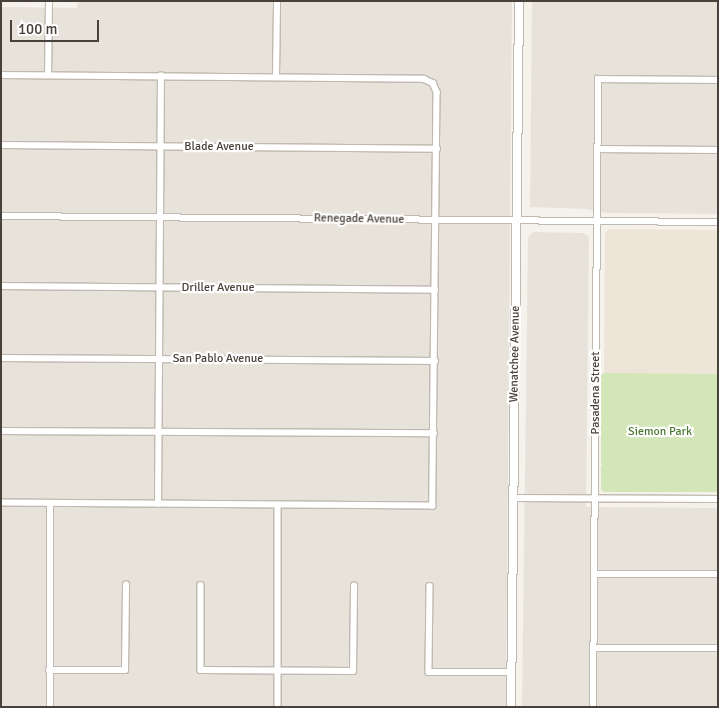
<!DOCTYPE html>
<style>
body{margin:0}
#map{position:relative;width:719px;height:708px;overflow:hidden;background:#f5f2ec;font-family:Signika,sans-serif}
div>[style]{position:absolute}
.residential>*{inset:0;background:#e8e3da}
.education>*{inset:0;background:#ede5d7}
.green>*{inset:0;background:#d3e6b8}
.roads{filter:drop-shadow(1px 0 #c0b9af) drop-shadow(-1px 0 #c0b9af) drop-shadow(0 1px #c0b9af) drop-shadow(0 -1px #c0b9af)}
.minor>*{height:5.5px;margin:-2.75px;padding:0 2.75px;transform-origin:2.75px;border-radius:2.75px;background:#fff}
.tertiary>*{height:8px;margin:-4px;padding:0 4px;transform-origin:4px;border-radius:4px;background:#fff}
span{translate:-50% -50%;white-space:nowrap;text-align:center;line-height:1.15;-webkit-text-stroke:4.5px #fff;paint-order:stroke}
.street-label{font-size:12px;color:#49423a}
.park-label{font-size:12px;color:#4f7830}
.frame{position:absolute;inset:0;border:2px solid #49423a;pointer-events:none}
.scale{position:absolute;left:10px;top:20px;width:89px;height:22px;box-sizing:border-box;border:2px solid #49423a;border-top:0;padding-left:6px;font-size:15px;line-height:18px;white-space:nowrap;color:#49423a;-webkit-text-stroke:4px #fff;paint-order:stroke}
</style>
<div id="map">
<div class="residential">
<div style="clip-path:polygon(78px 1px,512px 1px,506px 707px,1px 707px,1px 7px,77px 8px)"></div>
<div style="clip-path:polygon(532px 1px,718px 1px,718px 214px,608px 213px,585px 209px,530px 207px)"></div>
<div style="clip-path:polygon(533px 232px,584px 233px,589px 237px,586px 507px,718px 508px,718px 707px,522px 707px,528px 237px)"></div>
</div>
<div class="education">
<div style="clip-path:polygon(609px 229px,718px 230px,718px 374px,603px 486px,605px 233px)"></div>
</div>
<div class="green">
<div style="clip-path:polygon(604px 373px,718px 374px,718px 492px,605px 492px,601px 490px,601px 466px,603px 465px,601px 464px,601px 419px,603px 418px,601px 418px,601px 375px)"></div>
</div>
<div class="roads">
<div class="minor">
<div style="left:1px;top:75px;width:423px;rotate:0.5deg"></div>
<div style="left:424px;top:79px;width:10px;rotate:24deg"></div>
<div style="left:433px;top:83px;width:10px;rotate:66deg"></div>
<div style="left:437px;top:92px;width:414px;rotate:90.6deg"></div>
<div style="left:433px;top:506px;width:432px;rotate:-179.6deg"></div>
<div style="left:48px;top:75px;width:74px;rotate:-89.2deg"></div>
<div style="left:276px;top:77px;width:76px;rotate:-89.2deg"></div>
<div style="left:1px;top:145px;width:436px;rotate:0.5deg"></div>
<div style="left:598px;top:149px;width:120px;rotate:0.5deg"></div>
<div style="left:1px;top:216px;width:717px;rotate:0.48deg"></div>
<div style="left:1px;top:286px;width:434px;rotate:0.5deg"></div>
<div style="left:1px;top:358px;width:434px;rotate:0.4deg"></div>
<div style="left:1px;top:431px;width:433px;rotate:0.3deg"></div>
<div style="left:514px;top:498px;width:204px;rotate:0.3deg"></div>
<div style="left:158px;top:504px;width:428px;rotate:-89.6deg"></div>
<div style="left:278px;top:505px;width:202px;rotate:90deg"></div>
<div style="left:594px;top:574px;width:124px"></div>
<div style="left:201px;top:585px;width:85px;rotate:90deg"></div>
<div style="left:201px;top:670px;width:152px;rotate:0.4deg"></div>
<div style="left:353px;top:671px;width:85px;rotate:-89.3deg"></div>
<div style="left:430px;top:586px;width:86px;rotate:90.7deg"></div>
<div style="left:429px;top:672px;width:83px"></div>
<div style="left:593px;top:648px;width:125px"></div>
<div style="left:49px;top:670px;width:76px"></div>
<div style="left:125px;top:670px;width:85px;rotate:-89.3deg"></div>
<div style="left:50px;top:707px;width:203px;rotate:-90deg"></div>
<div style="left:593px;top:707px;width:628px;rotate:-89.54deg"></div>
<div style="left:598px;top:79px;width:120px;rotate:0.5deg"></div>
</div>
<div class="tertiary">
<div style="left:511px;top:707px;width:706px;rotate:-89.35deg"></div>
</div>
</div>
<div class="street-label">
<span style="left:219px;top:147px">Blade Avenue</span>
<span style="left:359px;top:219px;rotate:1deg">Renegade Avenue</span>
<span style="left:218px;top:288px">Driller Avenue</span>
<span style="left:515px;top:354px;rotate:-89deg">Wenatchee Avenue</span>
<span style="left:218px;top:359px">San Pablo Avenue</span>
<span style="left:596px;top:393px;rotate:-90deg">Pasadena Street</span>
</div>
<div class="park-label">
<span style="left:660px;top:432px">Siemon Park</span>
</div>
<div class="frame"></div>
<div class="scale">100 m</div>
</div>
